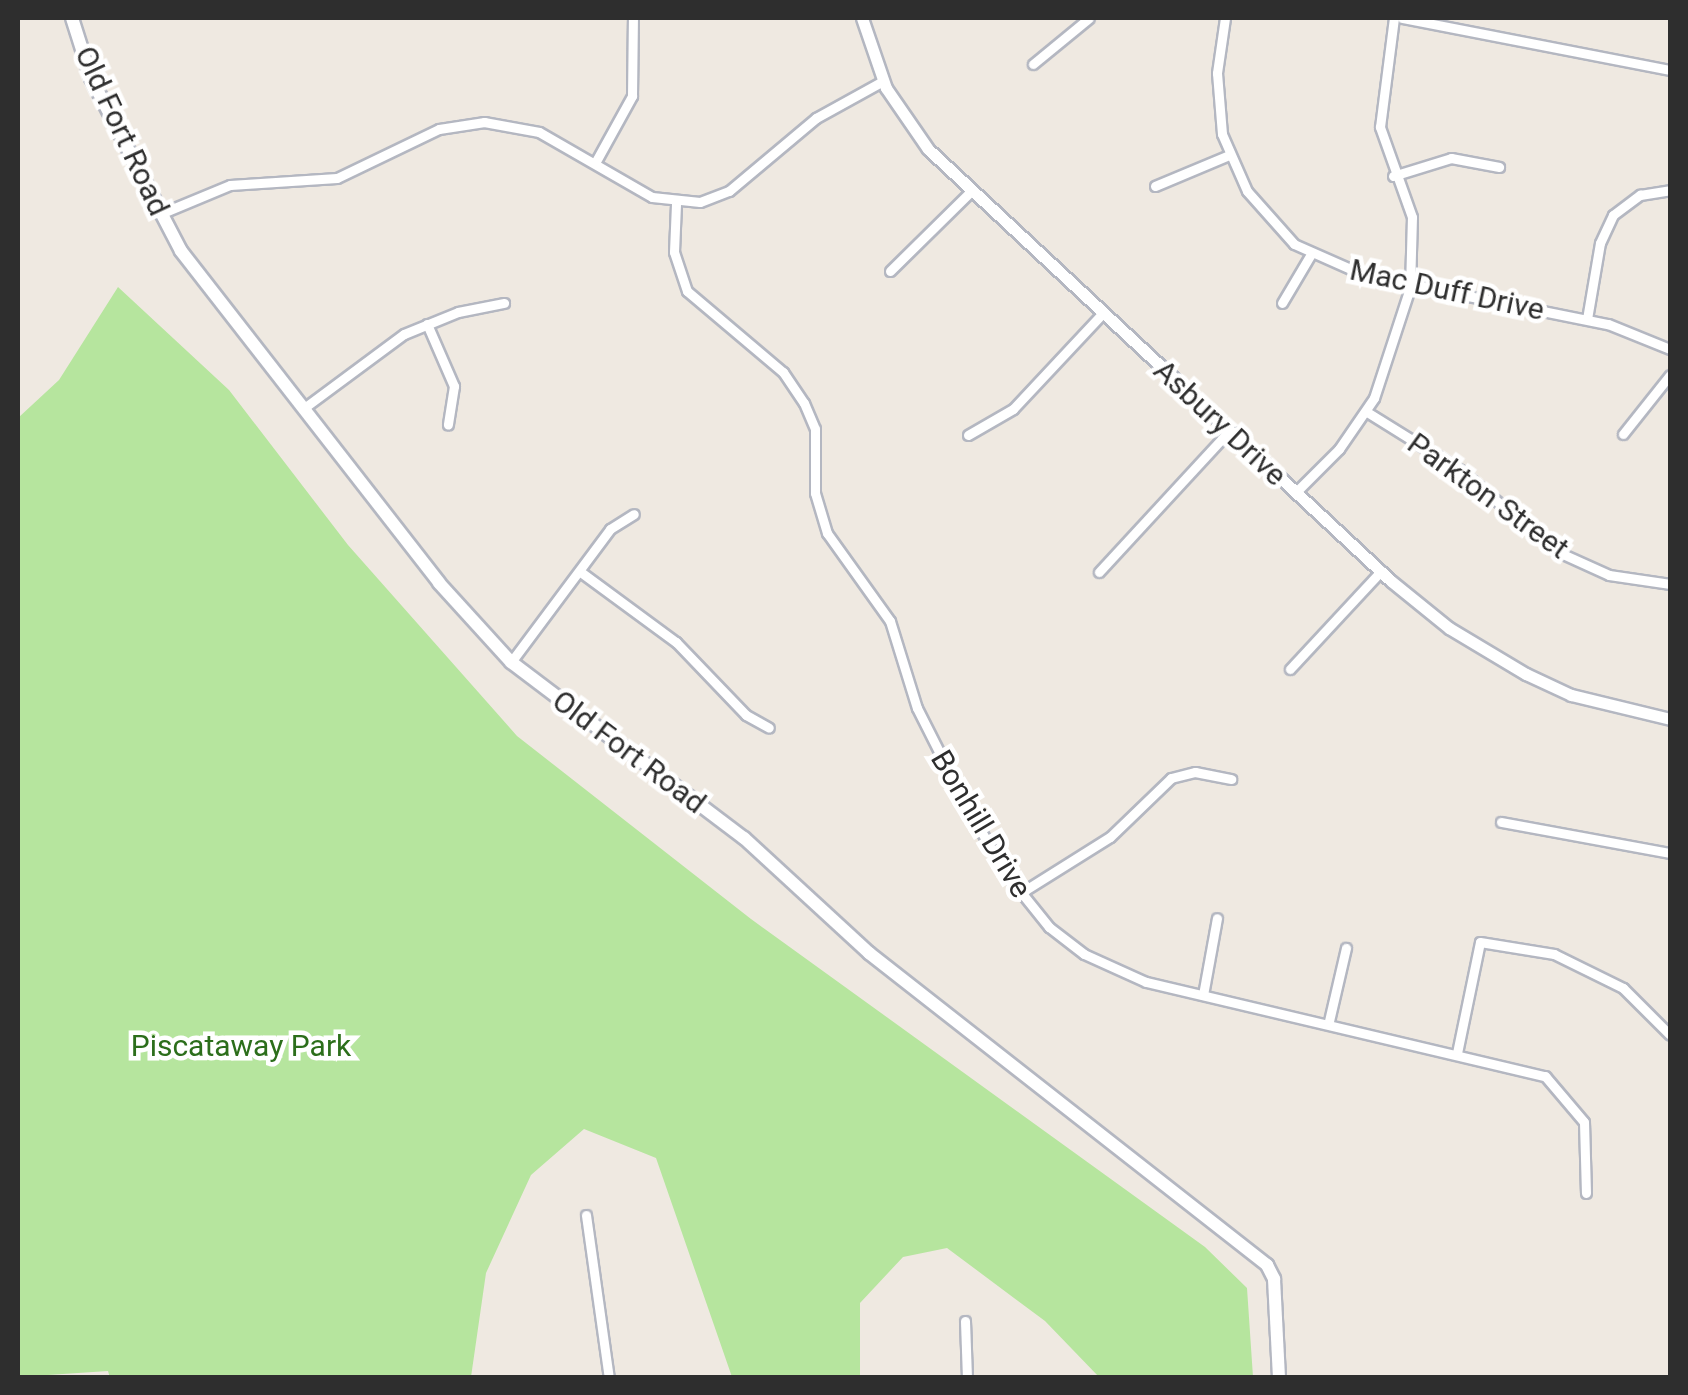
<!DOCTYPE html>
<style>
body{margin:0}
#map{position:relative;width:1688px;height:1395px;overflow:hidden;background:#efe9e1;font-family:Roboto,sans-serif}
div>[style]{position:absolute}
.green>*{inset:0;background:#b6e59e}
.roads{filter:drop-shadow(2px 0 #b4b7c1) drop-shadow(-2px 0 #b4b7c1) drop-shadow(0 2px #b4b7c1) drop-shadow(0 -2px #b4b7c1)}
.minor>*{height:9px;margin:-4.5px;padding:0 4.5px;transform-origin:4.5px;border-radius:4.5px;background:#fff}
.tertiary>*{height:11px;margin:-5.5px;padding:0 5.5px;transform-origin:5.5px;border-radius:5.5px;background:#fff}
.secondary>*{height:12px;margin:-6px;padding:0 6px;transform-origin:6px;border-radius:6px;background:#fff}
span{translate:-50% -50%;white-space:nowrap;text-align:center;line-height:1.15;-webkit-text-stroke:9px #fff;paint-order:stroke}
.street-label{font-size:30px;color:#2e2e2e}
.park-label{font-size:30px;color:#2c6e1b}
.frame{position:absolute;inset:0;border:20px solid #2e2e2e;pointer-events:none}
</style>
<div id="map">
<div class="green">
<div style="clip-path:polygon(118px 287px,229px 390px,348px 545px,517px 736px,751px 919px,1205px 1247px,1247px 1288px,1253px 1377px,1099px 1377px,1045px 1321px,947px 1248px,903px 1257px,860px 1303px,860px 1377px,732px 1377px,656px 1158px,584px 1129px,531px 1175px,486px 1273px,471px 1377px,110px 1378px,108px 1371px,18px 1377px,18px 418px,59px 380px)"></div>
</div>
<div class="roads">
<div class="minor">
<div style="left:1225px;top:18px;width:56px;rotate:98.3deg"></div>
<div style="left:1217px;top:73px;width:61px;rotate:85.3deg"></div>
<div style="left:1222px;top:134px;width:62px;rotate:66.3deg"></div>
<div style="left:1247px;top:191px;width:71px;rotate:48.4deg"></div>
<div style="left:1294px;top:244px;width:77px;rotate:23.9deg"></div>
<div style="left:1364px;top:275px;width:249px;rotate:11.4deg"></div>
<div style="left:1608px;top:324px;width:67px;rotate:22deg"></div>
<div style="left:1402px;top:18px;width:273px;rotate:11deg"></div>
<div style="left:1033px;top:64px;width:72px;rotate:-39.4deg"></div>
<div style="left:595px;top:163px;width:77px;rotate:-61.1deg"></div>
<div style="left:632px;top:96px;width:78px;rotate:-89.3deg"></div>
<div style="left:1393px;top:176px;width:61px;rotate:-17.2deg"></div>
<div style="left:1451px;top:158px;width:49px;rotate:10.6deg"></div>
<div style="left:1155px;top:186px;width:80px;rotate:-22.7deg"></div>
<div style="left:676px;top:204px;width:48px;rotate:92.4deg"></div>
<div style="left:674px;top:252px;width:41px;rotate:71.6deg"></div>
<div style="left:687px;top:291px;width:126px;rotate:40.2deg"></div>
<div style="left:783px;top:372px;width:37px;rotate:56deg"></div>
<div style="left:804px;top:403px;width:28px;rotate:67deg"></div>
<div style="left:815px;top:429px;width:64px;rotate:90deg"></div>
<div style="left:815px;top:493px;width:42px;rotate:73.3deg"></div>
<div style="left:827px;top:533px;width:108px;rotate:54.4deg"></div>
<div style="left:890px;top:621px;width:91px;rotate:72.8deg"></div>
<div style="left:917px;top:708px;width:106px;rotate:63.2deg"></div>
<div style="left:965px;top:803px;width:78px;rotate:60.2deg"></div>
<div style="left:1004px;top:871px;width:72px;rotate:51.2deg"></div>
<div style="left:1049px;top:927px;width:44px;rotate:37.6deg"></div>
<div style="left:1084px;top:954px;width:68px;rotate:24.3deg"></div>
<div style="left:1146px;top:982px;width:410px;rotate:13.3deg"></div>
<div style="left:1545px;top:1076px;width:60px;rotate:49.7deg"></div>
<div style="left:1584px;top:1122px;width:71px;rotate:88.4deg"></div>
<div style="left:160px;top:214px;width:76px;rotate:-22.5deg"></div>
<div style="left:230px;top:185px;width:107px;rotate:-3.7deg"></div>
<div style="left:337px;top:178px;width:113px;rotate:-25.7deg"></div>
<div style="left:439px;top:129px;width:46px;rotate:-8.8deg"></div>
<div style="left:484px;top:122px;width:56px;rotate:10.3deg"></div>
<div style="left:539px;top:132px;width:130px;rotate:29.9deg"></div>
<div style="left:652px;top:197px;width:48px;rotate:5.9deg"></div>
<div style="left:700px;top:202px;width:31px;rotate:-21deg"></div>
<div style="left:729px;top:191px;width:114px;rotate:-40deg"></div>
<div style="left:816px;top:118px;width:77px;rotate:-28.9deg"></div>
<div style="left:890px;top:271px;width:114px;rotate:-44.6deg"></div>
<div style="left:1282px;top:303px;width:57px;rotate:-59.4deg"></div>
<div style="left:1587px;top:319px;width:77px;rotate:-80.3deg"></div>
<div style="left:1600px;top:243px;width:31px;rotate:-65deg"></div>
<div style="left:1613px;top:215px;width:34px;rotate:-37deg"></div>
<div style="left:1640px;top:195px;width:30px;rotate:-9deg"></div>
<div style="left:427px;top:324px;width:68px;rotate:66.5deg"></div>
<div style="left:454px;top:386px;width:39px;rotate:99deg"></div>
<div style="left:304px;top:408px;width:124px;rotate:-36.5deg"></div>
<div style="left:404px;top:334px;width:58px;rotate:-22.2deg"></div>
<div style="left:458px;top:312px;width:47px;rotate:-11.1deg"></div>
<div style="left:1367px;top:412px;width:110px;rotate:31.9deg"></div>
<div style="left:1460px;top:470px;width:126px;rotate:40.2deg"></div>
<div style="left:1556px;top:551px;width:58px;rotate:24.4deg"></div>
<div style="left:1609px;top:575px;width:62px;rotate:8.4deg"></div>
<div style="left:1623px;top:434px;width:75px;rotate:-51.5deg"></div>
<div style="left:968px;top:435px;width:52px;rotate:-30deg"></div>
<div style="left:1013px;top:409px;width:130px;rotate:-46.9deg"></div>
<div style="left:1296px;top:492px;width:61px;rotate:-45deg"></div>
<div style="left:1339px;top:449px;width:62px;rotate:-55.5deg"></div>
<div style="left:1374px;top:398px;width:116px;rotate:-71.9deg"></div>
<div style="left:1410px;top:288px;width:71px;rotate:-88.4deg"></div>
<div style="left:1412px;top:217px;width:96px;rotate:-109.6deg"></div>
<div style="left:1380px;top:127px;width:110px;rotate:-82.7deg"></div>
<div style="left:1099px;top:572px;width:190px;rotate:-47.3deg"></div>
<div style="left:582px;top:573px;width:117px;rotate:36.3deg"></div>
<div style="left:676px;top:642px;width:101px;rotate:46.2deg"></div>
<div style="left:746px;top:715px;width:26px;rotate:29deg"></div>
<div style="left:511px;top:662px;width:166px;rotate:-53.3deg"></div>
<div style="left:610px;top:529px;width:28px;rotate:-32deg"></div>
<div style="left:1290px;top:669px;width:134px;rotate:-47.1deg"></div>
<div style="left:1501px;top:822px;width:172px;rotate:10.4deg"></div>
<div style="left:1019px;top:894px;width:107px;rotate:-32.1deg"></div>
<div style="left:1110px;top:837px;width:85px;rotate:-44deg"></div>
<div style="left:1171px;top:778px;width:25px;rotate:-14deg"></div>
<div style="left:1195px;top:772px;width:37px;rotate:11deg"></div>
<div style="left:1203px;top:995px;width:78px;rotate:-79.7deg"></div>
<div style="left:1329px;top:1021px;width:75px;rotate:-76.9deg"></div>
<div style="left:1457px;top:1053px;width:113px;rotate:-78.3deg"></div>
<div style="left:1480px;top:942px;width:75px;rotate:9.2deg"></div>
<div style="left:1554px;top:954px;width:77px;rotate:26.2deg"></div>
<div style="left:1623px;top:988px;width:66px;rotate:45deg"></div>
<div style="left:586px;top:1215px;width:165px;rotate:82deg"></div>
<div style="left:965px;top:1321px;width:57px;rotate:88deg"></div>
</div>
<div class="tertiary">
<div style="left:862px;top:18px;width:74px;rotate:71.1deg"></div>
<div style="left:886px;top:88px;width:74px;rotate:55.5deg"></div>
<div style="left:928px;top:149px;width:633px;rotate:43.02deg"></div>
<div style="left:1391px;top:581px;width:75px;rotate:39deg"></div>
<div style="left:1449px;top:628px;width:90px;rotate:30.9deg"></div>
<div style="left:1526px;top:674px;width:50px;rotate:25deg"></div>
<div style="left:1571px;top:695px;width:102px;rotate:13.6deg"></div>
</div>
<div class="secondary">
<div style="left:72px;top:18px;width:63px;rotate:72.4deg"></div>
<div style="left:91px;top:78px;width:195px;rotate:62.5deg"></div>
<div style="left:181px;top:251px;width:420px;rotate:52.1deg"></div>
<div style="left:439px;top:583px;width:107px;rotate:47.7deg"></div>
<div style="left:511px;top:662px;width:292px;rotate:37.1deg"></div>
<div style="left:744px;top:838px;width:170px;rotate:42.6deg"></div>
<div style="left:869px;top:953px;width:506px;rotate:38.09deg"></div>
<div style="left:1267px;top:1265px;width:16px;rotate:63deg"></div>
<div style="left:1274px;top:1279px;width:99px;rotate:87.1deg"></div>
</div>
</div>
<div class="street-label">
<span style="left:122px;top:131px;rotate:65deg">Old Fort Road</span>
<span style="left:1447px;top:290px;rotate:12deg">Mac Duff Drive</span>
<span style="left:1220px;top:423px;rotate:43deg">Asbury Drive</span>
<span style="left:1488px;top:496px;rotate:36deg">Parkton Street</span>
<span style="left:629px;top:752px;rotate:37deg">Old Fort Road</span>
<span style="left:981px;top:824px;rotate:59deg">Bonhill Drive</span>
</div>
<div class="park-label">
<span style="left:241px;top:1046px">Piscataway Park</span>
</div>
<div class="frame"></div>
</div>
